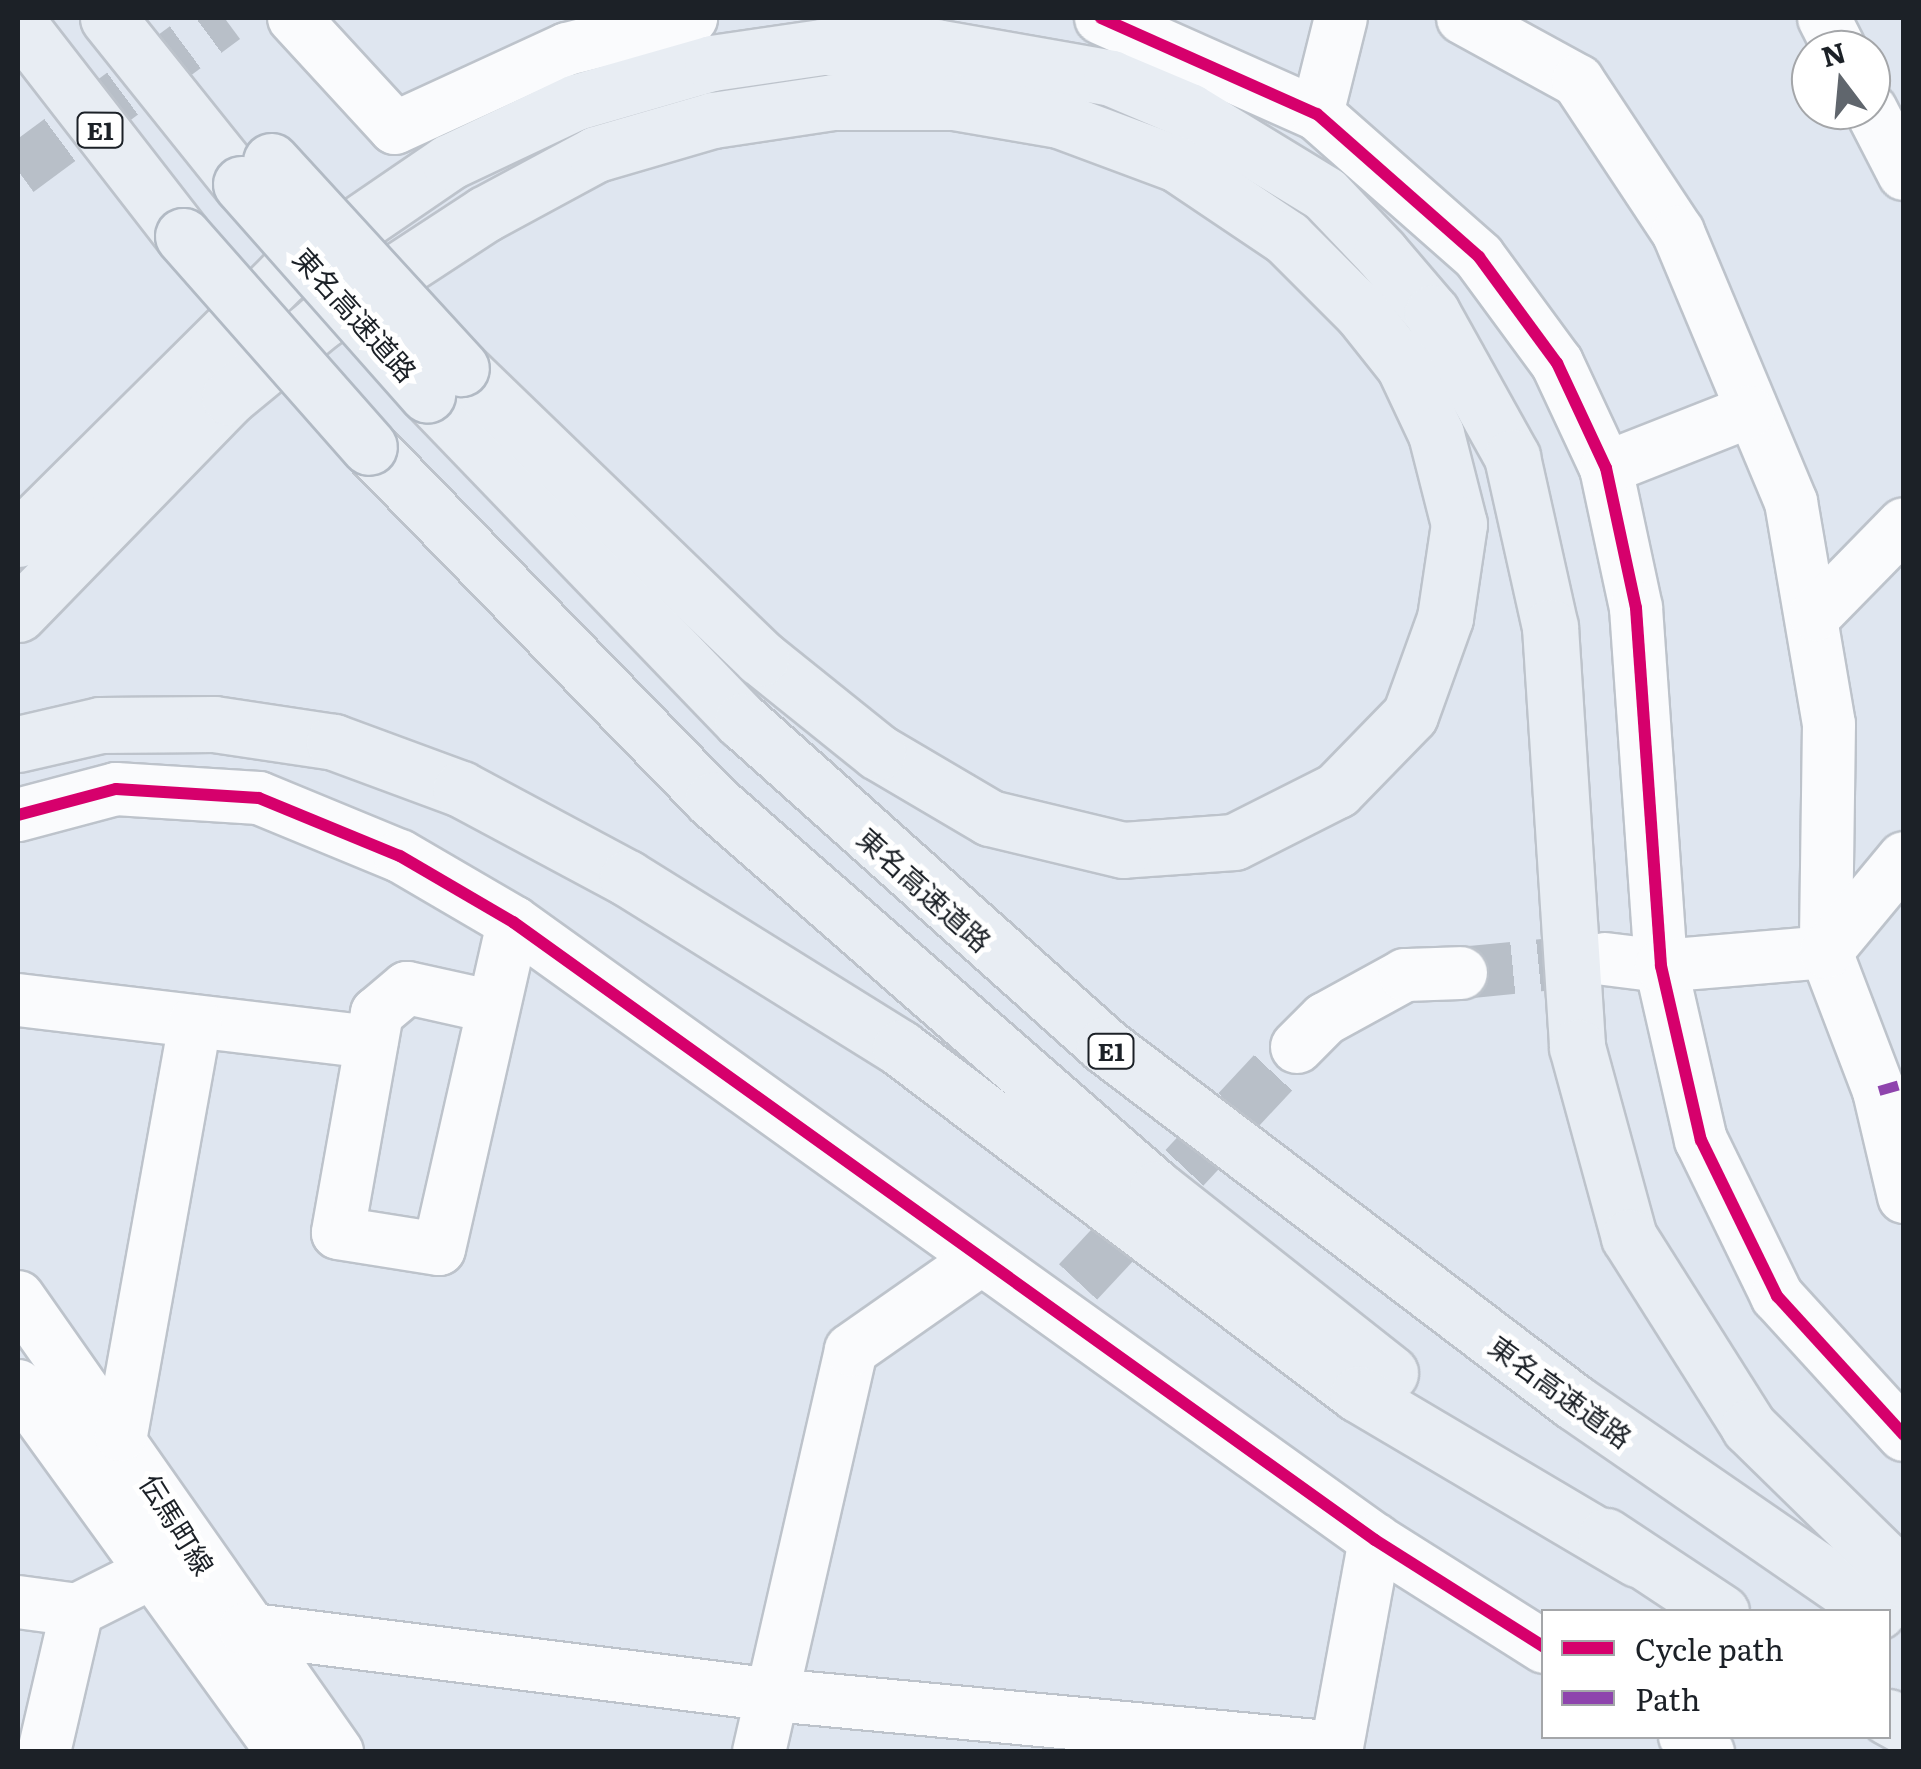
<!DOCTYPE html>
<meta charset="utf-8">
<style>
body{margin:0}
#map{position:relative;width:1921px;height:1769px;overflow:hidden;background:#dfe6f0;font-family:Literata,"Noto Sans JP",serif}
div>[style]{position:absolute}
.minor-tunnel>*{height:52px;margin-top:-26px;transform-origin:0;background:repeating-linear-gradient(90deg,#b8bfc8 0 52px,transparent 0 78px)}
.roads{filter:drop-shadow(2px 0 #bdc3cb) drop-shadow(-2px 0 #bdc3cb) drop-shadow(0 2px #bdc3cb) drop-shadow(0 -2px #bdc3cb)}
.minor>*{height:52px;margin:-26px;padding:0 26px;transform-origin:26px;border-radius:26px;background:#fafbfd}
.highway>*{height:55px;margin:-27.5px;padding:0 27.5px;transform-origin:27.5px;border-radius:27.5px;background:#e8edf3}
.bridges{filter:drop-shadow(2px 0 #b2bac4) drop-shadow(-2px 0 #b2bac4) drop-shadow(0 2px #b2bac4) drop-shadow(0 -2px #b2bac4)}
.highway-bridge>*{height:55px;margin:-27.5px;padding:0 27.5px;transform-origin:27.5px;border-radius:27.5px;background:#e8edf3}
.quiet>*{height:10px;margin-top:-5px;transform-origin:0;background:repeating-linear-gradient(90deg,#8e44ad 0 20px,transparent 0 30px)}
.cycleway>*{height:12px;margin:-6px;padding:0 6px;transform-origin:6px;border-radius:6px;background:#d6006c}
span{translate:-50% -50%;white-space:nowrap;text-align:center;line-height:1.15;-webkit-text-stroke:10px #fff;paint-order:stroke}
.shield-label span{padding:2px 8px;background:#fff;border:2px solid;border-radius:8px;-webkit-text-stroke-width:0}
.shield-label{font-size:25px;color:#1c2127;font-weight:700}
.street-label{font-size:28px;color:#1c2127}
.frame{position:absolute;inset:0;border:20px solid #1c2127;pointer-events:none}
.legend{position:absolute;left:1541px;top:1609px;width:350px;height:130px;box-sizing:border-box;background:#fff;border:2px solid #a4a6a9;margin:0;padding:12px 18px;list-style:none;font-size:30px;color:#1c2127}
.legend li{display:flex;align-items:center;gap:20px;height:50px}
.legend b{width:50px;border:2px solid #a4a6a9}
.north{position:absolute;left:1791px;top:30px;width:100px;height:100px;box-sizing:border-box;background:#fff;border:2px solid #a4a6a9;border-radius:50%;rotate:344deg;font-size:28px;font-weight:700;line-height:40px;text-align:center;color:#1c2127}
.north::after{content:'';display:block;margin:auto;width:35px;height:45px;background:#60666d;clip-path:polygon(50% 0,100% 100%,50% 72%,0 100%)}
</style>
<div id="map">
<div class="minor-tunnel">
<div style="left:18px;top:171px;width:257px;rotate:-36.5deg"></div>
<div style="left:1461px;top:973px;width:145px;rotate:-5.6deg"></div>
<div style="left:1078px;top:1282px;width:321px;rotate:-47deg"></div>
</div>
<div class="roads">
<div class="minor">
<div style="left:294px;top:18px;width:149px;rotate:47.4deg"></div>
<div style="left:395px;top:128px;width:189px;rotate:-24.7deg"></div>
<div style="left:567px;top:49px;width:128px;rotate:-14deg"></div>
<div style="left:1101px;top:18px;width:236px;rotate:24deg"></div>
<div style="left:1317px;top:114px;width:216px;rotate:41.4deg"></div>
<div style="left:1479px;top:257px;width:132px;rotate:53.7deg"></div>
<div style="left:1557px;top:363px;width:116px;rotate:65deg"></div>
<div style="left:1606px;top:468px;width:143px;rotate:77.9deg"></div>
<div style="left:1636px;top:608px;width:359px;rotate:86deg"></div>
<div style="left:1661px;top:966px;width:179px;rotate:77.1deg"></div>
<div style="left:1701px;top:1140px;width:174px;rotate:64deg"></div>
<div style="left:1777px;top:1296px;width:188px;rotate:47.6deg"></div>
<div style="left:1463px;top:18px;width:131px;rotate:28.7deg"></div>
<div style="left:1578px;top:81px;width:181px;rotate:56.5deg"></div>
<div style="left:1678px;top:232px;width:293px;rotate:67.3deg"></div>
<div style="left:1791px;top:502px;width:225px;rotate:80.3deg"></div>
<div style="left:1829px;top:724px;width:228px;rotate:90.8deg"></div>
<div style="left:1826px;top:952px;width:149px;rotate:69.1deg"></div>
<div style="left:1879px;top:1091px;width:109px;rotate:76.7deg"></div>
<div style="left:1824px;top:18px;width:36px;rotate:63deg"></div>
<div style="left:1871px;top:110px;width:72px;rotate:62.7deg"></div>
<div style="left:1317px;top:114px;width:99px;rotate:-76deg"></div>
<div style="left:1606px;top:468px;width:153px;rotate:-21.5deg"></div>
<div style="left:1815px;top:615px;width:127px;rotate:-45.6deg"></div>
<div style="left:18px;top:815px;width:101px;rotate:-14.9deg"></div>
<div style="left:116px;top:789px;width:143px;rotate:3.6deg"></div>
<div style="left:259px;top:798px;width:152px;rotate:22.4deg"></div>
<div style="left:400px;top:856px;width:131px;rotate:30.3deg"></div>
<div style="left:513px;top:922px;width:1061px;rotate:35.64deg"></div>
<div style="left:1375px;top:1540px;width:200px;rotate:32.3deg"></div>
<div style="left:1605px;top:959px;width:56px;rotate:7.1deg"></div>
<div style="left:1661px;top:966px;width:166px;rotate:-4.8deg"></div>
<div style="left:1826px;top:952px;width:122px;rotate:-50.3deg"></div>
<div style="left:18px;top:1000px;width:356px;rotate:6.8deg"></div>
<div style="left:493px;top:1007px;width:88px;rotate:-167.5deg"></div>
<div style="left:407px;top:988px;width:39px;rotate:140deg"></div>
<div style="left:377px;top:1013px;width:223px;rotate:100.1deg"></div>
<div style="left:338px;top:1233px;width:102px;rotate:9deg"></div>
<div style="left:439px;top:1249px;width:335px;rotate:-77.2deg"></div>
<div style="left:1297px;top:1047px;width:40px;rotate:-45deg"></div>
<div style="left:1325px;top:1019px;width:91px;rotate:-28.8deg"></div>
<div style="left:1405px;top:975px;width:56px;rotate:-2deg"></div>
<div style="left:18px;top:1297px;width:556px;rotate:54.97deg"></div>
<div style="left:18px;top:1386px;width:452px;rotate:54.1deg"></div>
<div style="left:121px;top:1435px;width:420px;rotate:-79.8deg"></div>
<div style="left:18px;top:1602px;width:60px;rotate:7.7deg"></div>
<div style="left:77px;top:1610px;width:83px;rotate:-26.6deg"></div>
<div style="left:245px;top:1629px;width:533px;rotate:7.11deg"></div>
<div style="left:774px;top:1695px;width:565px;rotate:5.38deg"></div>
<div style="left:1685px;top:1736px;width:28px;rotate:35deg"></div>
<div style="left:44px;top:1752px;width:146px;rotate:-76.9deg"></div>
<div style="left:759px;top:1752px;width:412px;rotate:-77.1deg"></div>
<div style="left:851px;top:1350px;width:159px;rotate:-35deg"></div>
<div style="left:1336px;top:1752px;width:216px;rotate:-79.6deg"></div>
</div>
<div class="highway">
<div style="left:108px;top:18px;width:213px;rotate:51.3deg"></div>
<div style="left:18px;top:23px;width:269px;rotate:52.2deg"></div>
<div style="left:427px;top:394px;width:454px;rotate:46.1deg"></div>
<div style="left:742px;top:721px;width:486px;rotate:41.8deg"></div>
<div style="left:1104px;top:1045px;width:590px;rotate:37.22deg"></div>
<div style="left:1574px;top:1402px;width:369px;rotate:34.6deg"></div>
<div style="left:369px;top:447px;width:492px;rotate:45.8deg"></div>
<div style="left:712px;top:800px;width:591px;rotate:41.16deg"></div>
<div style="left:1157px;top:1189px;width:297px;rotate:38.3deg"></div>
<div style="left:18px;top:539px;width:375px;rotate:-44.8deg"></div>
<div style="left:284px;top:275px;width:200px;rotate:-34.4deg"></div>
<div style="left:449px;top:162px;width:140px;rotate:-25.3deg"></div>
<div style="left:576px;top:102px;width:141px;rotate:-16deg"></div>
<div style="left:712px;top:63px;width:111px;rotate:-8.3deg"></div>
<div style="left:822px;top:47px;width:114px"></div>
<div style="left:936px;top:47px;width:178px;rotate:10deg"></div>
<div style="left:1111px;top:78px;width:85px;rotate:22.9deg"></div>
<div style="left:1189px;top:111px;width:159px;rotate:31.4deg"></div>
<div style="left:1325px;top:194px;width:81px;rotate:46.5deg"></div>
<div style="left:1381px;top:253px;width:79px;rotate:49.6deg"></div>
<div style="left:1432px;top:313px;width:165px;rotate:60.9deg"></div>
<div style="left:1512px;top:457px;width:174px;rotate:77.4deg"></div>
<div style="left:1550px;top:627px;width:421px;rotate:86.3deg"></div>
<div style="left:1577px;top:1047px;width:197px;rotate:74.7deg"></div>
<div style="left:1629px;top:1237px;width:225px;rotate:57.7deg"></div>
<div style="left:1749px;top:1427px;width:217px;rotate:44.4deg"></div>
<div style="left:18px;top:614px;width:303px;rotate:-45.8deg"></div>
<div style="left:229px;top:397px;width:118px;rotate:-39.5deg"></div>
<div style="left:320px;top:322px;width:197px;rotate:-33.2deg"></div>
<div style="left:485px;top:214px;width:126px;rotate:-28.4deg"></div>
<div style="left:596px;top:154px;width:122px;rotate:-16.2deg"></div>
<div style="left:713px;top:120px;width:121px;rotate:-8.5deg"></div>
<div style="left:833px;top:102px;width:120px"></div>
<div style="left:953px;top:102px;width:108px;rotate:9.6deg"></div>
<div style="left:1059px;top:120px;width:126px;rotate:20.4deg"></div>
<div style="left:1177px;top:164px;width:133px;rotate:33.9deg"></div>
<div style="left:1287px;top:238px;width:105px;rotate:45deg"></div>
<div style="left:1361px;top:312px;width:69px;rotate:51.5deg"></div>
<div style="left:1404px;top:366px;width:75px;rotate:64.8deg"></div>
<div style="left:1436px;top:434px;width:93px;rotate:75.7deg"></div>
<div style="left:1459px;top:524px;width:95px;rotate:98.5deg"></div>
<div style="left:1445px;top:618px;width:103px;rotate:109.8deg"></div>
<div style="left:1410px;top:715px;width:105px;rotate:134.2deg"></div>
<div style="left:1337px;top:790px;width:115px;rotate:153.2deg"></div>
<div style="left:1234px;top:842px;width:111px;rotate:175.9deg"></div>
<div style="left:1123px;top:850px;width:137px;rotate:-166.5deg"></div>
<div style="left:990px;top:818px;width:130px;rotate:-149.5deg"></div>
<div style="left:878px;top:752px;width:150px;rotate:-141.2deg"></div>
<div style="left:761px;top:658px;width:417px;rotate:-136deg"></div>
<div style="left:18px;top:744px;width:84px;rotate:-13deg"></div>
<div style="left:100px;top:725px;width:114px;rotate:-0.5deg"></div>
<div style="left:214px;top:724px;width:121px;rotate:8.5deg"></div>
<div style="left:334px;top:742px;width:135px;rotate:20.3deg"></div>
<div style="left:461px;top:789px;width:188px;rotate:28.2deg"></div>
<div style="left:627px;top:878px;width:322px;rotate:31.9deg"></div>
<div style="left:900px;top:1048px;width:574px;rotate:37.07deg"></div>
<div style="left:1358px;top:1394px;width:324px;rotate:30.6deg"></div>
<div style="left:1606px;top:1536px;width:138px;rotate:33.5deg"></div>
<div style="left:1888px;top:1717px;width:18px;rotate:29deg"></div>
</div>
</div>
<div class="bridges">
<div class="highway-bridge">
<div style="left:271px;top:161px;width:281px;rotate:47.5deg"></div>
<div style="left:241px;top:184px;width:281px;rotate:48.5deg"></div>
<div style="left:183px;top:236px;width:281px;rotate:48.6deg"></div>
</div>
</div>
<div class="quiet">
<div style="left:1879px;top:1091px;width:26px;rotate:-16deg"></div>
</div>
<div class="cycleway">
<div style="left:1101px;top:18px;width:236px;rotate:24deg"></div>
<div style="left:1317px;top:114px;width:216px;rotate:41.4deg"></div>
<div style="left:1479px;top:257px;width:132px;rotate:53.7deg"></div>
<div style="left:1557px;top:363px;width:116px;rotate:65deg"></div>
<div style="left:1606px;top:468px;width:143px;rotate:77.9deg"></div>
<div style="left:1636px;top:608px;width:359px;rotate:86deg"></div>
<div style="left:1661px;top:966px;width:179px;rotate:77.1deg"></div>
<div style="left:1701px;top:1140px;width:174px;rotate:64deg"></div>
<div style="left:1777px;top:1296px;width:188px;rotate:47.6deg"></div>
<div style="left:18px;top:815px;width:101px;rotate:-14.9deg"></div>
<div style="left:116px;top:789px;width:143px;rotate:3.6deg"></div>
<div style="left:259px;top:798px;width:152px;rotate:22.4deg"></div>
<div style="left:400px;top:856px;width:131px;rotate:30.3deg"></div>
<div style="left:513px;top:922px;width:1061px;rotate:35.64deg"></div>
<div style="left:1375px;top:1540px;width:200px;rotate:32.3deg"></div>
</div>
<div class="shield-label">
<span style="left:100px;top:130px">E1</span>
<span style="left:1111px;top:1051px">E1</span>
</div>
<div class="street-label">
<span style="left:356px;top:314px;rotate:48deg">東名高速道路</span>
<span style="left:925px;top:889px;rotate:42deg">東名高速道路</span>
<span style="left:1561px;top:1391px;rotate:36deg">東名高速道路</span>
<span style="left:178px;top:1524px;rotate:58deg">伝馬町線</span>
</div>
<div class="frame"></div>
<ul class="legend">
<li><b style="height:12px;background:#d6006c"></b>Cycle path</li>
<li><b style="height:12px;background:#8e44ad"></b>Path</li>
</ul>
<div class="north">N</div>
</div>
